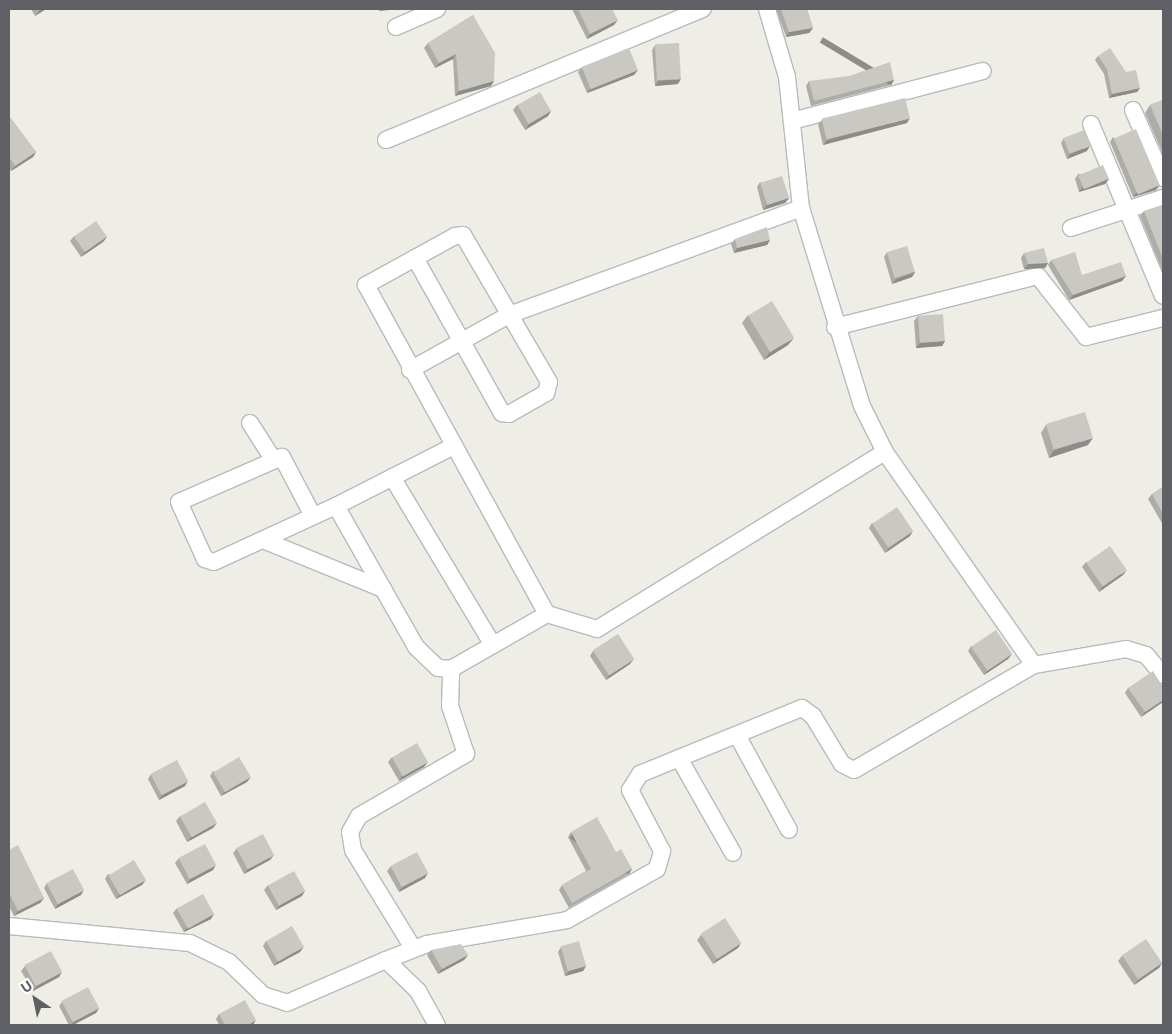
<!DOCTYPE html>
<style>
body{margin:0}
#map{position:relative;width:1172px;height:1034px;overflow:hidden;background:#eeeee6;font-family:"Open Sans",sans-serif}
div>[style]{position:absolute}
.roads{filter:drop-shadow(1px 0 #b8babe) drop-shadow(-1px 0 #b8babe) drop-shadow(0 1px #b8babe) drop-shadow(0 -1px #b8babe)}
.street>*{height:16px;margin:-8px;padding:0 8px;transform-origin:8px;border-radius:8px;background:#fff}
.wall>*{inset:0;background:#aeaca7}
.shaded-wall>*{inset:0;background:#8d8c88;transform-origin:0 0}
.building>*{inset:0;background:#cac8c2;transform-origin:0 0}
span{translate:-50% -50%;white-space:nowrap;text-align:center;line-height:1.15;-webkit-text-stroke:5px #fff;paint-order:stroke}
.frame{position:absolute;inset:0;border:10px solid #5e6065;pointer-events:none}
.north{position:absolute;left:10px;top:974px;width:50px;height:50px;-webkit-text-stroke:4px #fff;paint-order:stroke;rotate:326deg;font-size:14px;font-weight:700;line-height:20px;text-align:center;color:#5e6065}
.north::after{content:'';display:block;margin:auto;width:18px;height:22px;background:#5e6065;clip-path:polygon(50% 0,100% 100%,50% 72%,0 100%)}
</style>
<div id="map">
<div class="roads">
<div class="street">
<div style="left:396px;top:27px;width:45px;rotate:-23.7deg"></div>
<div style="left:1133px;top:110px;width:74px;rotate:66.2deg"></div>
<div style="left:792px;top:121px;width:197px;rotate:-14.7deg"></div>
<div style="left:1091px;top:124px;width:186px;rotate:67.3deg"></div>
<div style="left:386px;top:140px;width:343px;rotate:-22.5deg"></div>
<div style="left:1071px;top:228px;width:97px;rotate:-18.1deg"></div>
<div style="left:415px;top:258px;width:178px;rotate:60.7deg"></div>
<div style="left:502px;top:413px;width:7px;rotate:8deg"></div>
<div style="left:509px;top:414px;width:43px;rotate:-29.6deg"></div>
<div style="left:546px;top:393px;width:11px;rotate:-75deg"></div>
<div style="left:549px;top:382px;width:170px;rotate:-120.3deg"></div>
<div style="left:463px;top:235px;width:8px;rotate:173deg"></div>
<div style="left:455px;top:236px;width:102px;rotate:151.2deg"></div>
<div style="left:366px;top:285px;width:376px;rotate:61.2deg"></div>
<div style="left:835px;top:327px;width:209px;rotate:-14.1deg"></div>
<div style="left:1038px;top:276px;width:78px;rotate:51.8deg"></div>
<div style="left:1086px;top:337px;width:79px;rotate:-13.9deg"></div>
<div style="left:410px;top:370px;width:113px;rotate:-29.1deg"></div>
<div style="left:509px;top:315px;width:311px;rotate:-20.1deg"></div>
<div style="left:250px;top:423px;width:43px;rotate:57.4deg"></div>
<div style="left:392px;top:477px;width:196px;rotate:59deg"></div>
<div style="left:336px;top:506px;width:162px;rotate:60.4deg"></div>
<div style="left:416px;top:647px;width:30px;rotate:44deg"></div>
<div style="left:438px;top:668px;width:13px;rotate:4deg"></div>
<div style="left:313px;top:516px;width:67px;rotate:-117.7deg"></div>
<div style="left:282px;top:457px;width:112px;rotate:156.4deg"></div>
<div style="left:179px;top:502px;width:63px;rotate:65.5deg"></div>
<div style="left:205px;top:559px;width:9px;rotate:18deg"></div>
<div style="left:214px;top:562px;width:134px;rotate:-24.7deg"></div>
<div style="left:336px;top:506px;width:132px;rotate:-27deg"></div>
<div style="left:263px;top:540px;width:130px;rotate:22.2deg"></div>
<div style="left:1034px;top:665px;width:93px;rotate:-9.9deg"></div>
<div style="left:1126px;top:649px;width:21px;rotate:17deg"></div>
<div style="left:1146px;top:655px;width:26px;rotate:50deg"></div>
<div style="left:737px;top:735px;width:108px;rotate:61.3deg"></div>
<div style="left:679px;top:758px;width:109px;rotate:60.4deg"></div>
<div style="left:9px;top:926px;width:182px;rotate:5.4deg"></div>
<div style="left:190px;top:943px;width:43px;rotate:26deg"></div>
<div style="left:229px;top:962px;width:47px;rotate:44.1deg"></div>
<div style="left:263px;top:995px;width:25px;rotate:18deg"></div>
<div style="left:287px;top:1003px;width:108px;rotate:-23.5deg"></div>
<div style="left:386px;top:960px;width:45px;rotate:44.1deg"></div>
<div style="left:418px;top:991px;width:39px;rotate:61deg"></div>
<div style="left:413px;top:948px;width:115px;rotate:-121.5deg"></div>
<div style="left:353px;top:850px;width:18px;rotate:-99deg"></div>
<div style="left:350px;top:832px;width:18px;rotate:-61deg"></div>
<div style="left:359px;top:816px;width:124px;rotate:-30.1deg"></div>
<div style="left:466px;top:754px;width:51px;rotate:-108.4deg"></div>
<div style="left:450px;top:706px;width:37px;rotate:-88deg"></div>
<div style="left:451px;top:669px;width:111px;rotate:-29.8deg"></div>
<div style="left:547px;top:614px;width:52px;rotate:16.7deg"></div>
<div style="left:597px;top:629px;width:338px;rotate:-31.6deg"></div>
<div style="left:386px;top:960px;width:44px;rotate:-21.3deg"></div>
<div style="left:427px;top:944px;width:142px;rotate:-9.7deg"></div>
<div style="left:567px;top:920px;width:103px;rotate:-29.5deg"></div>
<div style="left:657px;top:869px;width:19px;rotate:-74deg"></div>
<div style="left:662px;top:851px;width:69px;rotate:-117.7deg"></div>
<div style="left:630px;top:790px;width:19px;rotate:-58deg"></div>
<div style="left:640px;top:774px;width:175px;rotate:-22.2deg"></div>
<div style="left:802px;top:708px;width:14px;rotate:36deg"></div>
<div style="left:813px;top:716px;width:56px;rotate:58.9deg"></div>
<div style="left:842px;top:764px;width:13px;rotate:27deg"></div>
<div style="left:854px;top:770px;width:208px;rotate:-30.3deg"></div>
<div style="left:1034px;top:665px;width:260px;rotate:-125deg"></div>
<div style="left:885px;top:452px;width:51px;rotate:-116.6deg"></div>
<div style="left:862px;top:406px;width:207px;rotate:-107.1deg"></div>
<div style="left:801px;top:208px;width:132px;rotate:-96.1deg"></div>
<div style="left:787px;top:77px;width:71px;rotate:-106.4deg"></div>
</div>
</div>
<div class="wall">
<div style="clip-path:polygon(31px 9px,46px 9px,35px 16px)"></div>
<div style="clip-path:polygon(572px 9px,612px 9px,614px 25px,587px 39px)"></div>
<div style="clip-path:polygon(776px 9px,807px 9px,813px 28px,809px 33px,786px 37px)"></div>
<div style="clip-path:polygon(473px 15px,494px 81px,491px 86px,455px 96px,453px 59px,435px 68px,424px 48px,428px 43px)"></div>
<div style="clip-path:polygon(655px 45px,678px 84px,655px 86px,652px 50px)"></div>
<div style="clip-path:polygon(1098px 56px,1140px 88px,1137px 92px,1109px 98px,1104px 74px,1095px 60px)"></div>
<div style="clip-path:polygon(582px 67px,638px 70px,634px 75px,587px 93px,578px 72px)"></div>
<div style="clip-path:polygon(894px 80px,891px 85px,811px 106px,806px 86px,809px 81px)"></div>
<div style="clip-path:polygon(1163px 100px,1163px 154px,1145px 113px,1150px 105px)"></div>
<div style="clip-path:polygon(517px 105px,551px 111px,548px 116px,525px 130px,513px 110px)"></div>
<div style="clip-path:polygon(9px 116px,36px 152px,33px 157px,11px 171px,9px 167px)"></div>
<div style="clip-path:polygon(822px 120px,907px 123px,823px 145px,818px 124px)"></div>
<div style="clip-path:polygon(1113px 137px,1156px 190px,1133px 197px,1110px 142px)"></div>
<div style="clip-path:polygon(1064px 138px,1087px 151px,1067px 159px,1061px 143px)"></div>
<div style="clip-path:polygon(1078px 174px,1109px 179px,1105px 184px,1079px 192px,1075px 179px)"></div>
<div style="clip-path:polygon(760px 182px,789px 198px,785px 203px,763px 210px,757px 187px)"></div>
<div style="clip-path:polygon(1163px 205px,1163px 272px,1140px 216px,1144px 211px)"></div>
<div style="clip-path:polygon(74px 236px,107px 237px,103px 242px,81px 257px,70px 241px)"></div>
<div style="clip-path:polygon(735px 239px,770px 240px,767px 245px,734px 253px,731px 244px)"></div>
<div style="clip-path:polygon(887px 252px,915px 272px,912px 277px,892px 284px,884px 257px)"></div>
<div style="clip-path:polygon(1024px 253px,1048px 263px,1045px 268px,1024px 269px,1021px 258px)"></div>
<div style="clip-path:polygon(1051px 260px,1082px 275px,1126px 276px,1122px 281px,1069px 300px,1048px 265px)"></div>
<div style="clip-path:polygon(748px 315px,788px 345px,764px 360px,742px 323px)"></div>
<div style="clip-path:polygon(918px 316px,945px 341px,942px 346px,916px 348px,914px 321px)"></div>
<div style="clip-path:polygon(1046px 425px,1088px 445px,1049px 458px,1041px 433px)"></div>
<div style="clip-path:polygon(1163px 487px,1163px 525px,1148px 499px,1152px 494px)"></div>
<div style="clip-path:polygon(872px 523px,910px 536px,885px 553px,869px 528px)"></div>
<div style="clip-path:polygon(1086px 562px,1123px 575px,1099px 592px,1082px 567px)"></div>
<div style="clip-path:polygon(971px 646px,1012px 654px,1008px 659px,984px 675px,968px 651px)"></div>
<div style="clip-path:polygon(593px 651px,630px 664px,606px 680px,590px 656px)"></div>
<div style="clip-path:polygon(1163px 687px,1163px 702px,1141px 717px,1125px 693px,1128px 688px)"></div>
<div style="clip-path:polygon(392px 757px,424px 767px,399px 781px,388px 762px)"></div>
<div style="clip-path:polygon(213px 771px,247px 782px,221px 796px,210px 776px)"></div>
<div style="clip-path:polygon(151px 774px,185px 786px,159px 800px,148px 779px)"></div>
<div style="clip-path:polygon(180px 816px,213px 828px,187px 842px,176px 821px)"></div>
<div style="clip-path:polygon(571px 832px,616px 852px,629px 874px,569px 908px,559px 890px,562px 885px,586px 871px,568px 837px)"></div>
<div style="clip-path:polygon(237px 848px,270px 860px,244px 874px,233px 853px)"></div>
<div style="clip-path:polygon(9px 850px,44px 898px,40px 903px,14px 916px,9px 906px)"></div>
<div style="clip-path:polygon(179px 858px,213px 870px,187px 884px,175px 863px)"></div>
<div style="clip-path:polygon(391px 866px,425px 878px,399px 892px,387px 871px)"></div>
<div style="clip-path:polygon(108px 874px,142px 885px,116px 899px,105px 879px)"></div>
<div style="clip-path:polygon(47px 883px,81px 895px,55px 909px,44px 888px)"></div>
<div style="clip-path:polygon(268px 885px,302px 896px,276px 910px,264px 890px)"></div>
<div style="clip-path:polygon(177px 908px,211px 919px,184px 932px,173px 913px)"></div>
<div style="clip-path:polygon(701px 935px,741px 943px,738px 948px,713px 964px,697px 940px)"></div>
<div style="clip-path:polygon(266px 941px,300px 952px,274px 966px,263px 946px)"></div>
<div style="clip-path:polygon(561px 947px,586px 966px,583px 971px,565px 976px,558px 952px)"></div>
<div style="clip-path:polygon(431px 950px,468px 955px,464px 960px,438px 974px,427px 955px)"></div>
<div style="clip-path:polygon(1122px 956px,1162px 963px,1159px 968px,1134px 985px,1118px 961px)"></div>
<div style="clip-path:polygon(25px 966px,59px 977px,33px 991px,21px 971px)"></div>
<div style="clip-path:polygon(62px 1002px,99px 1008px,96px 1013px,73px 1025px,69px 1025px,59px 1006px)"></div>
<div style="clip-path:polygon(219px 1014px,253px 1025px,219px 1025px,216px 1019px)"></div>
</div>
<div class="shaded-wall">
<div style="clip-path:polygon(42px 9px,46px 9px,35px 16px,39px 11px)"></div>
<div style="clip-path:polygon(380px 9px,401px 9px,379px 11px)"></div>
<div style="clip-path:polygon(618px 20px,614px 25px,587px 39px,590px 34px)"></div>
<div style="clip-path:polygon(813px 28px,809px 33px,786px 37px,789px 32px)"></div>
<div style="clip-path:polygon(456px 54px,453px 59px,435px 68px,439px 63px)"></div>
<div style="clip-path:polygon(638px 70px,634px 75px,587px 93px,591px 88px)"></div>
<div style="clip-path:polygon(681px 79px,678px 84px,655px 86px,658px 81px)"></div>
<div style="left:894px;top:80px;width:6px;height:83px;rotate:121deg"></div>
<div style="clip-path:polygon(494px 81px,491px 86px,455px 96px,459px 91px)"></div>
<div style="clip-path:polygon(1140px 88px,1137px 92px,1109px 98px,1112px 94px)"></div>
<div style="clip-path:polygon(551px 111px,548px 116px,525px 130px,528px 125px)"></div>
<div style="clip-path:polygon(910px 118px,907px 123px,823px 145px,827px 140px)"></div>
<div style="clip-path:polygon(1090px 146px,1087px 151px,1067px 159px,1070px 154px)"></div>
<div style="clip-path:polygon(36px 152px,33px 157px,11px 171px,15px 166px)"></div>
<div style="clip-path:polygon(1109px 179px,1105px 184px,1079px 192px,1083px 187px)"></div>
<div style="clip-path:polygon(1160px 185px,1156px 190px,1133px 197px,1137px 192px)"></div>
<div style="clip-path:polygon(789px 198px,785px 203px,763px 210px,767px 205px)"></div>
<div style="clip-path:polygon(107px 237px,103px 242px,81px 257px,85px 252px)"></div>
<div style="clip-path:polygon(770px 240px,767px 245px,734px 253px,737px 248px)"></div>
<div style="clip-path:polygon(1048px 263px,1045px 268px,1024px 269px,1028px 264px)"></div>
<div style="clip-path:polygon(915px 272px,912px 277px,892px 284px,896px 279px)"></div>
<div style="clip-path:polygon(1126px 276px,1122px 281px,1069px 300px,1073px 295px)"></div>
<div style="clip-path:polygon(794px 338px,788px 345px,764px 360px,770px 352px)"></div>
<div style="clip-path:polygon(945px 341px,942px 346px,916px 348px,920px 343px)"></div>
<div style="clip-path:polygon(1093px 438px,1088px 445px,1049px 458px,1054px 450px)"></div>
<div style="clip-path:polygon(913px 531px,910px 536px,885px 553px,889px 548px)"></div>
<div style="clip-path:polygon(1127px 570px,1123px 575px,1099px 592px,1102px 587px)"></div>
<div style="clip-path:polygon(1012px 654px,1008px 659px,984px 675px,988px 670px)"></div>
<div style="clip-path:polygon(634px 659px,630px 664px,606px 680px,609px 675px)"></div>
<div style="clip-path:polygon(1163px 700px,1163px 702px,1141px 717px,1145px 712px)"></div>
<div style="clip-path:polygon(428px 762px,424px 767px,399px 781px,402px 776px)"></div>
<div style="clip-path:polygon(251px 777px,247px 782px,221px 796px,225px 791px)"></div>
<div style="clip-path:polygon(188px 781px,185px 786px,159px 800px,162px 795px)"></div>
<div style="clip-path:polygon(217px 823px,213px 828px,187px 842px,191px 837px)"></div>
<div style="clip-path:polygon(274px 855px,270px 860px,244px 874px,248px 869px)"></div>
<div style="clip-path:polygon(216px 865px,213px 870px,187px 884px,190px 879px)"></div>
<div style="left:632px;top:869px;width:6px;height:69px;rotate:121deg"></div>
<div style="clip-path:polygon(428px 873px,425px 878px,399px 892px,402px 887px)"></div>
<div style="clip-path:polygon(146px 880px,142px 885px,116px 899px,120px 894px)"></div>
<div style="clip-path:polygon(84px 890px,81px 895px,55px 909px,58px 904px)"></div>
<div style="clip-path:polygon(305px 891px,302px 896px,276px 910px,279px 906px)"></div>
<div style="clip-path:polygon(44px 898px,40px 903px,14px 916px,18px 911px)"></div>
<div style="clip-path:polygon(214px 914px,211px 919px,184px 932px,187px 927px)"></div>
<div style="clip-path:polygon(741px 943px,738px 948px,713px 964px,717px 959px)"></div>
<div style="clip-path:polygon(304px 947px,300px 952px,274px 966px,278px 961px)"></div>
<div style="clip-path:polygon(468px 955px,464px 960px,438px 974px,442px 969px)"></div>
<div style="clip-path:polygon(1162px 963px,1159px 968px,1134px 985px,1138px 980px)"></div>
<div style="clip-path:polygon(586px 966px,583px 971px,565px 976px,569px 971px)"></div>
<div style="clip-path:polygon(62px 972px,59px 977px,33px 991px,36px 986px)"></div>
<div style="clip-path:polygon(99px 1008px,96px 1013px,73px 1025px,71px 1025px,73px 1022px)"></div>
<div style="clip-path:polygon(256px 1020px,253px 1025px,248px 1025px)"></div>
</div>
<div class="building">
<div style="clip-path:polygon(578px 9px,612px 9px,618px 20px,590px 34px)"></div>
<div style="clip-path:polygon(781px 9px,807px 9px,813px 28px,789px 32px)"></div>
<div style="clip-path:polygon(473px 15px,495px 53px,494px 81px,459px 91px,456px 54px,439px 63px,428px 43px)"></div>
<div style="left:679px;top:43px;width:36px;height:24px;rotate:87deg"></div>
<div style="left:629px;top:48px;width:24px;height:51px;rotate:68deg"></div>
<div style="clip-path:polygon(1110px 48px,1126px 72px,1136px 70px,1140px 88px,1112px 94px,1107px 69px,1098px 56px)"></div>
<div style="clip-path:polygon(890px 62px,894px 80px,814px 101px,809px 81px,849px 76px)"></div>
<div style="left:540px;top:92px;width:22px;height:26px;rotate:60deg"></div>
<div style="left:905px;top:98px;width:21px;height:86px;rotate:76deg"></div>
<div style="clip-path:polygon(1163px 100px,1163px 135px,1150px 105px)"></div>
<div style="clip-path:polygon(9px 116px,36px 152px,15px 166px,9px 157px)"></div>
<div style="left:1136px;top:129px;width:61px;height:24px;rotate:67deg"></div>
<div style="left:1084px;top:130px;width:17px;height:22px;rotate:69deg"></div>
<div style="left:1103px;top:165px;width:15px;height:27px;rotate:67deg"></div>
<div style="left:782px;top:176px;width:23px;height:23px;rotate:72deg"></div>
<div style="clip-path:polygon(1163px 205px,1163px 259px,1144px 211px)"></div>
<div style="left:96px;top:221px;width:19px;height:27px;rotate:55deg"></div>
<div style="clip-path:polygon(767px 227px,770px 240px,737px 248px,735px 239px)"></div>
<div style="left:907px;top:246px;width:27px;height:21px;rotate:73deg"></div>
<div style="clip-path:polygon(1044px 248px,1048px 263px,1028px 264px,1024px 253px)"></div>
<div style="clip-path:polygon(1075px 252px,1082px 275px,1121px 262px,1126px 276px,1073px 295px,1051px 260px)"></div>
<div style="left:772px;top:301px;width:43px;height:28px;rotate:59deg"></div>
<div style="left:943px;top:314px;width:27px;height:25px;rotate:86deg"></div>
<div style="left:1085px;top:412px;width:27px;height:41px;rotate:73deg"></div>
<div style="clip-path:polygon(1163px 487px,1163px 514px,1152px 494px)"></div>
<div style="left:897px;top:507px;width:29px;height:30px;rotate:56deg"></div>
<div style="left:1110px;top:546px;width:29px;height:29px;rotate:55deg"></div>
<div style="left:996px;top:630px;width:29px;height:30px;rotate:56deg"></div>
<div style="left:618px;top:634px;width:30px;height:30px;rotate:57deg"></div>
<div style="clip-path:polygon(1153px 671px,1163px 687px,1163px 700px,1145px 712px,1128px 688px)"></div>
<div style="left:417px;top:743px;width:22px;height:29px;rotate:60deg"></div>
<div style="left:239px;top:757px;width:23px;height:30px;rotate:59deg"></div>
<div style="left:177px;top:760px;width:24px;height:30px;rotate:62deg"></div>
<div style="left:205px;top:802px;width:24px;height:29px;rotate:60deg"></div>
<div style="clip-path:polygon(597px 817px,616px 852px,621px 849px,632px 869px,572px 903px,562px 885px,591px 869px,571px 832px)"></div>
<div style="left:263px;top:834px;width:24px;height:30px;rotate:62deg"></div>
<div style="left:205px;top:844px;width:24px;height:30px;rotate:62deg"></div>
<div style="clip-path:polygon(18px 845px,44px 898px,18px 911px,9px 893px,9px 850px)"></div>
<div style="left:417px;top:852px;width:24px;height:30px;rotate:62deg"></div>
<div style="left:134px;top:860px;width:23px;height:30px;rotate:59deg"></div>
<div style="left:73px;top:869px;width:24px;height:30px;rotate:62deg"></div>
<div style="left:294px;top:871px;width:23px;height:30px;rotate:61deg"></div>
<div style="left:203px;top:894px;width:23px;height:30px;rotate:61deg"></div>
<div style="left:725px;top:918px;width:30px;height:29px;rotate:57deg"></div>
<div style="left:292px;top:926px;width:24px;height:30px;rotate:60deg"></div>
<div style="left:1146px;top:939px;width:29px;height:29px;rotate:56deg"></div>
<div style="left:579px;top:941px;width:26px;height:19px;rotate:74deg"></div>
<div style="clip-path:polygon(461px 944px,468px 955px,442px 969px,431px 950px)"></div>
<div style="left:51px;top:951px;width:24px;height:30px;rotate:62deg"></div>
<div style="left:88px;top:987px;width:24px;height:30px;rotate:62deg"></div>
<div style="clip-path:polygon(245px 1000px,256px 1020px,248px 1025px,225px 1025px,219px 1014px)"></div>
</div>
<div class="frame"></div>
<div class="north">U</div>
</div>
